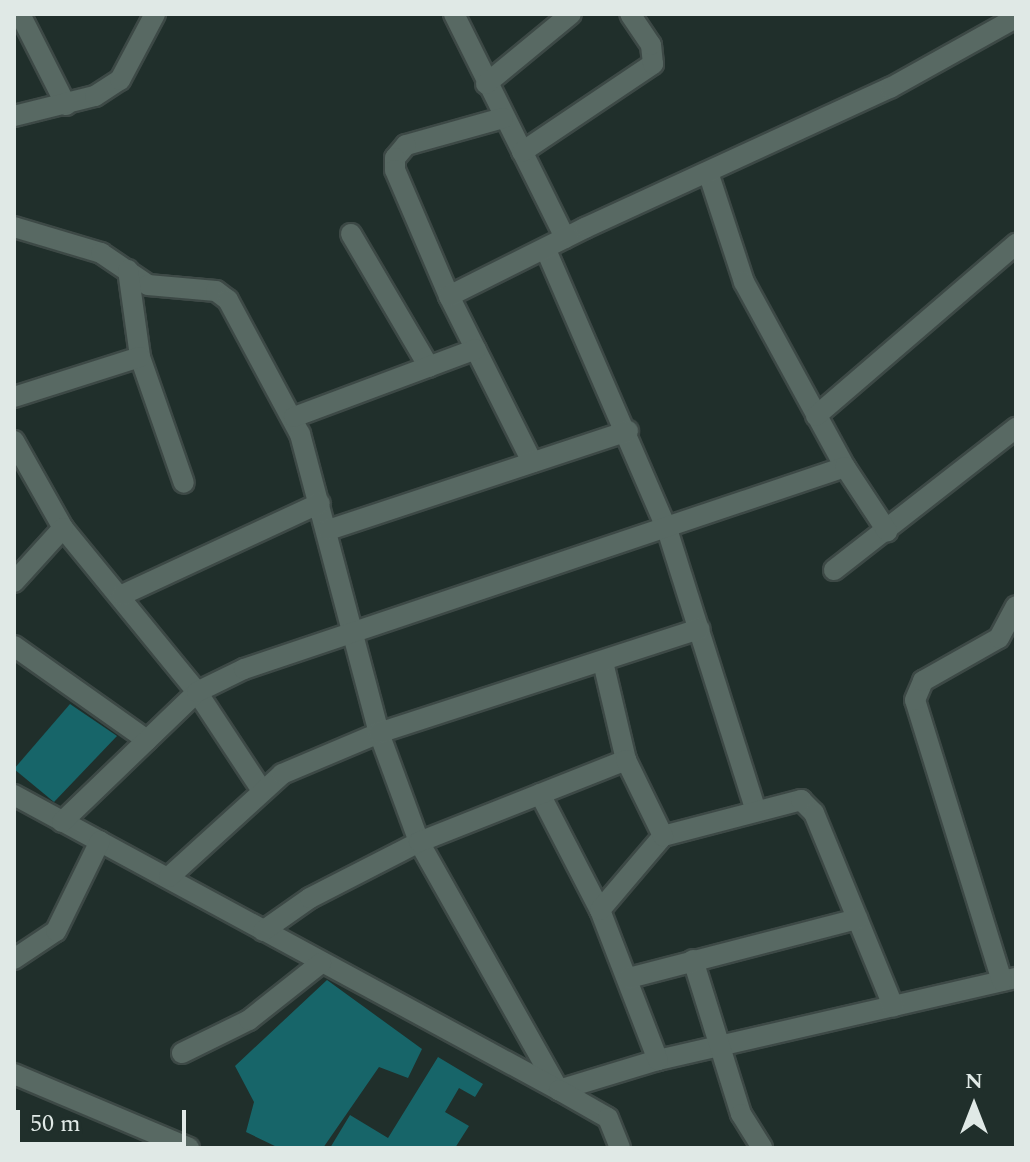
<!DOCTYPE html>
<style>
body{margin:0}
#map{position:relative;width:1030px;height:1162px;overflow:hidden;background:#202f2b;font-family:Spectral,serif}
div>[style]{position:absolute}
.building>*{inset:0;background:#176569}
.roads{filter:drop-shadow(2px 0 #3d4946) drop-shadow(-2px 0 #3d4946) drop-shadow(0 2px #3d4946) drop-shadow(0 -2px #3d4946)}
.street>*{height:20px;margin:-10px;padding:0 10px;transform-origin:10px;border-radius:10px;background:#586963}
span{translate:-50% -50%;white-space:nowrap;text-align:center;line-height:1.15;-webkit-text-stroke:7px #202f2b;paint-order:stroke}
.frame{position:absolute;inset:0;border:16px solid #e0e9e6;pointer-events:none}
.north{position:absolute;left:934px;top:1066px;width:80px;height:80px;-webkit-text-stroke:6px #202f2b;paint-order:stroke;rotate:0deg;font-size:22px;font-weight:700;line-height:32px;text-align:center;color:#e0e9e6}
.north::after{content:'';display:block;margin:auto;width:28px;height:36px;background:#e0e9e6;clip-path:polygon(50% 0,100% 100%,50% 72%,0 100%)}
.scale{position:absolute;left:16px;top:1110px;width:170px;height:36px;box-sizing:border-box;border:4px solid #e0e9e6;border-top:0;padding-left:10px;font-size:24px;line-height:28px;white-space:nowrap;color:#e0e9e6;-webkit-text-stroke:6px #202f2b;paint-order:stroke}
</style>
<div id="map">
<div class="building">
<div style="clip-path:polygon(70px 704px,117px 736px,54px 802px,14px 769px)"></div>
<div style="clip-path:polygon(327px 980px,422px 1049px,408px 1078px,379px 1067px,323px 1148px,279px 1148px,246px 1132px,254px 1102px,235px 1066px)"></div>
<div style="clip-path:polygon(438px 1057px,483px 1084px,475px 1097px,459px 1088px,445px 1112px,469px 1126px,455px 1148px,330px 1148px,350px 1115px,388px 1138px)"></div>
</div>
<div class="roads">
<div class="street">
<div style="left:20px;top:14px;width:102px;rotate:63.2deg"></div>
<div style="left:454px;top:14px;width:250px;rotate:63.6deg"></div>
<div style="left:486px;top:84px;width:110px;rotate:-39.5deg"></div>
<div style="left:14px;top:116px;width:83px;rotate:-13.9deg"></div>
<div style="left:95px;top:96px;width:30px;rotate:-33deg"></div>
<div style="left:120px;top:80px;width:75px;rotate:-62.1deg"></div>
<div style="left:503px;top:118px;width:101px;rotate:164.4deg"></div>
<div style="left:406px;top:145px;width:17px;rotate:130deg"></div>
<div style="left:395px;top:158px;width:12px;rotate:90deg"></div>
<div style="left:395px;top:170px;width:137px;rotate:66.8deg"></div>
<div style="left:449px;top:296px;width:186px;rotate:63.4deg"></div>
<div style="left:522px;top:152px;width:158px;rotate:-33.9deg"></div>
<div style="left:653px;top:64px;width:19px;rotate:-96deg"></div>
<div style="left:651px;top:45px;width:37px;rotate:-124deg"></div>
<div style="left:708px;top:172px;width:116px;rotate:71.9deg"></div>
<div style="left:744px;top:282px;width:211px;rotate:61.4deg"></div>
<div style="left:14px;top:227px;width:91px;rotate:16.6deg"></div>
<div style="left:101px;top:253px;width:57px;rotate:34.2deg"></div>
<div style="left:148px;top:285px;width:68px;rotate:5deg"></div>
<div style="left:216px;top:291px;width:15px;rotate:37deg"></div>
<div style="left:228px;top:300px;width:152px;rotate:61.8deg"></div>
<div style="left:300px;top:434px;width:309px;rotate:75.2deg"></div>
<div style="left:379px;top:733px;width:116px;rotate:69.8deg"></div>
<div style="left:419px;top:842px;width:285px;rotate:60.6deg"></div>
<div style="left:559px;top:1090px;width:103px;rotate:-16.9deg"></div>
<div style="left:658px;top:1060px;width:367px;rotate:-12.9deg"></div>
<div style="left:351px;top:234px;width:154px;rotate:59.6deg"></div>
<div style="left:546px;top:250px;width:304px;rotate:66.6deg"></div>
<div style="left:667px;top:529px;width:296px;rotate:72.5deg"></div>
<div style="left:128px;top:270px;width:88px;rotate:82.1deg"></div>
<div style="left:140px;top:357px;width:133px;rotate:70.8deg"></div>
<div style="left:449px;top:296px;width:152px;rotate:-26.6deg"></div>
<div style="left:585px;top:228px;width:336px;rotate:-24.7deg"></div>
<div style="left:890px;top:88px;width:144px;rotate:-29.1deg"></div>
<div style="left:14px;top:397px;width:132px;rotate:-17.6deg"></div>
<div style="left:816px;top:416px;width:264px;rotate:-40.7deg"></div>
<div style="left:294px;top:417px;width:194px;rotate:-20.5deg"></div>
<div style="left:14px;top:441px;width:100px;rotate:60.6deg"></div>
<div style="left:63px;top:528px;width:212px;rotate:50.7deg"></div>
<div style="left:197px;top:692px;width:116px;rotate:56.6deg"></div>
<div style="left:328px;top:530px;width:316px;rotate:-18.3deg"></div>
<div style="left:834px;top:570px;width:231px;rotate:-38deg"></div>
<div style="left:14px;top:582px;width:73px;rotate:-47.8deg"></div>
<div style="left:122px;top:595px;width:218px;rotate:-24.9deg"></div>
<div style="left:14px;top:646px;width:163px;rotate:35.3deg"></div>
<div style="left:603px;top:662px;width:101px;rotate:76.8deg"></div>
<div style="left:540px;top:794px;width:131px;rotate:62.7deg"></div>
<div style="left:600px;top:910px;width:161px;rotate:68.9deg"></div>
<div style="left:14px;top:795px;width:620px;rotate:28.43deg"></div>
<div style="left:559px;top:1090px;width:56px;rotate:29.7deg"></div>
<div style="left:608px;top:1118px;width:32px;rotate:68deg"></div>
<div style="left:62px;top:822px;width:187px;rotate:-43.9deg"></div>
<div style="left:197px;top:692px;width:52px;rotate:-26.1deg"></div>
<div style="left:244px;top:669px;width:634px;rotate:-18.58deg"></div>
<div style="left:845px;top:467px;width:77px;rotate:56.7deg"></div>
<div style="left:169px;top:877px;width:153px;rotate:-42.3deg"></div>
<div style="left:282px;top:774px;width:105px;rotate:-22.9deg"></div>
<div style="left:379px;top:733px;width:337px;rotate:-18deg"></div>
<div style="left:600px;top:910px;width:97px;rotate:-49.6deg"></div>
<div style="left:663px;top:836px;width:143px;rotate:-14.6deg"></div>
<div style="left:801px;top:800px;width:18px;rotate:45deg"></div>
<div style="left:814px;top:813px;width:209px;rotate:67.7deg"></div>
<div style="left:263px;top:931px;width:57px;rotate:-35.1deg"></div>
<div style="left:310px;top:898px;width:123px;rotate:-27.2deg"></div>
<div style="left:419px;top:842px;width:223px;rotate:-21.6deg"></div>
<div style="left:626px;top:760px;width:85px;rotate:64deg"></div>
<div style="left:14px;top:959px;width:50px;rotate:-33.7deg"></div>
<div style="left:56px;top:931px;width:100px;rotate:-63.9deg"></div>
<div style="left:693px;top:960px;width:161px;rotate:72.7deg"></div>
<div style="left:741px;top:1114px;width:40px;rotate:58deg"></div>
<div style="left:629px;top:978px;width:236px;rotate:-14.5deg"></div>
<div style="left:1002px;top:981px;width:294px;rotate:-107.2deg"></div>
<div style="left:915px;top:700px;width:21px;rotate:-67deg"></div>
<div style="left:923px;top:681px;width:87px;rotate:-29.5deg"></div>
<div style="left:999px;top:638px;width:36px;rotate:-62deg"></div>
<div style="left:182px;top:1053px;width:75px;rotate:-26.2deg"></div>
<div style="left:249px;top:1020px;width:92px;rotate:-38.4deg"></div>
<div style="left:14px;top:1074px;width:190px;rotate:22.9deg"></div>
</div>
</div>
<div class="frame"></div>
<div class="north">N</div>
<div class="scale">50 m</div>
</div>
